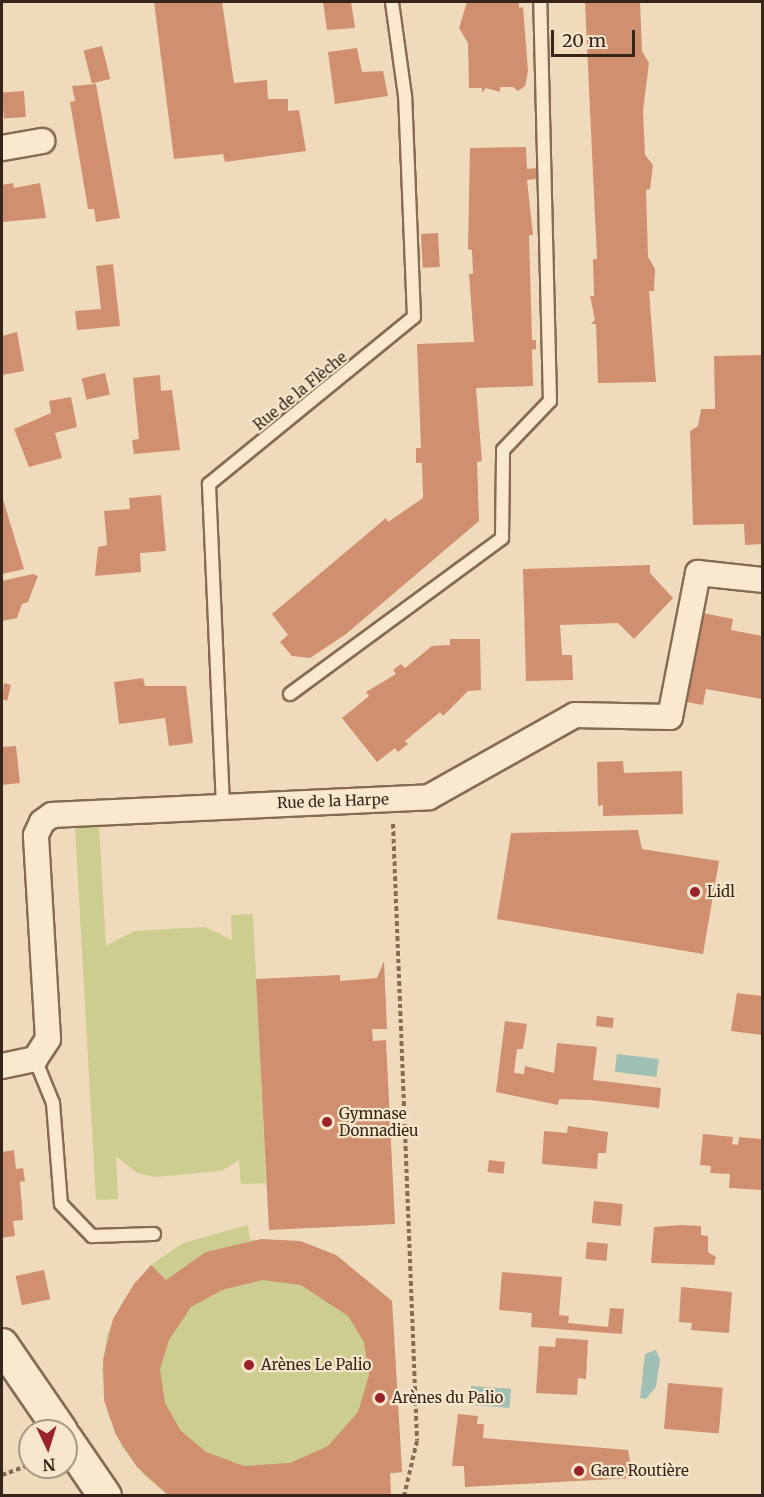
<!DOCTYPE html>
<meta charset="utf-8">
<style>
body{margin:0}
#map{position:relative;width:764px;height:1497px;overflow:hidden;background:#efdbbb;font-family:Merriweather,serif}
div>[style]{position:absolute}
.green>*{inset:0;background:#cccd8f}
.water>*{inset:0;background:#9fc0b4;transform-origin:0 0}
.building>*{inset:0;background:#d08f6f;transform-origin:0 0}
.path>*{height:4px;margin-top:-2px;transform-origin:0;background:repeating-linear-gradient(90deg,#876b54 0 4.5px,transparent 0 7.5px)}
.roads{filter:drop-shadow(2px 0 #876b54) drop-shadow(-2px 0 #876b54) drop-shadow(0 2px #876b54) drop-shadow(0 -2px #876b54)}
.service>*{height:12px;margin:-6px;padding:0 6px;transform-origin:6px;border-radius:6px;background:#fae9ce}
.minor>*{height:24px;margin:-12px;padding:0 12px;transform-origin:12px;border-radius:12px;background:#fae9ce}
.tertiary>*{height:32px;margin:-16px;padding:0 16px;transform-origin:16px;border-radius:16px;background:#fae9ce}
.dots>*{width:16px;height:16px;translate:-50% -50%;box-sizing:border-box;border:3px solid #f7e6cb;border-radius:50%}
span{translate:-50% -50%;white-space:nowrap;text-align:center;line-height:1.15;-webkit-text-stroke:4.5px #f7e6cb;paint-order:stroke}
.street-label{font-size:15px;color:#35251a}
.poi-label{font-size:15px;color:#35251a}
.left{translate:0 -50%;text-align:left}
.frame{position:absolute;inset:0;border:3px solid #35251a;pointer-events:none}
.north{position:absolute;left:18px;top:1419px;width:60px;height:60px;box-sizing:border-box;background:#f7e6cb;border:2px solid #a99984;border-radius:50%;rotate:176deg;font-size:16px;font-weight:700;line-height:24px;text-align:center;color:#35251a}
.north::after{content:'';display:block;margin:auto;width:21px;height:27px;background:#99222d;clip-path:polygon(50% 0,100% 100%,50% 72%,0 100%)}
.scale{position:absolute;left:551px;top:30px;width:84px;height:27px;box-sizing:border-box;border:3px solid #35251a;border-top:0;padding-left:8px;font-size:18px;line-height:21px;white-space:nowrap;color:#35251a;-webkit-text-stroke:4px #f7e6cb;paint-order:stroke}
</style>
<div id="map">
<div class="green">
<div style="clip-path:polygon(99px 826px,106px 946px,134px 931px,205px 927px,232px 940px,231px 915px,253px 914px,266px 1183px,241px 1184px,239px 1160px,221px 1171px,155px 1177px,137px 1173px,116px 1156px,118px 1199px,96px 1200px,75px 827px)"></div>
<div style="clip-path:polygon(248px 1225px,250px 1240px,300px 1241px,336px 1255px,392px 1301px,402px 1472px,390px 1474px,391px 1494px,169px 1496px,145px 1476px,122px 1447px,107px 1412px,102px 1370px,107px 1335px,124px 1299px,151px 1265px,183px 1243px)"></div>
</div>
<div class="water">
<div style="left:617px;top:1054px;width:42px;height:18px;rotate:7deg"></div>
<div style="clip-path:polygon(656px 1350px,660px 1360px,656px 1387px,646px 1399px,640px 1398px,645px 1354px)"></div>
<div style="left:471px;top:1386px;width:40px;height:19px;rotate:4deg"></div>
</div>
<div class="building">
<div style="clip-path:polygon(154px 2px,222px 2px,234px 83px,267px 80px,268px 99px,288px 99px,288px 111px,299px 110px,306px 151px,225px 162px,223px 154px,174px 159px)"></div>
<div style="clip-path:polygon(323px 2px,351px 2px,355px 28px,327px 30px)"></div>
<div style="clip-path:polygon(467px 2px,519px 2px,519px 8px,523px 7px,528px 71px,525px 86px,518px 91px,513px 87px,500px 87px,500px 92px,486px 88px,482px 93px,482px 88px,469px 88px,468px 43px,459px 28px)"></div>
<div style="clip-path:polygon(640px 2px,642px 51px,649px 63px,643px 111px,645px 155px,653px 165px,650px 189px,646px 190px,648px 257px,655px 269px,654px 291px,649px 291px,656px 382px,598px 383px,596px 324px,591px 324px,595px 320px,590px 296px,594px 296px,593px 259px,597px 259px,585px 3px)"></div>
<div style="left:102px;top:46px;width:34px;height:19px;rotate:76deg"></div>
<div style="clip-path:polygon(357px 48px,362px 72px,383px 71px,388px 96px,335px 104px,328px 52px)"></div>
<div style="clip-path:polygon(96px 84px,120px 218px,96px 222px,94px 209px,88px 209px,70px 102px,75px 101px,72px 86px)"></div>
<div style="left:24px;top:91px;width:26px;height:22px;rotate:86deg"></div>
<div style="clip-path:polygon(526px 147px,527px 169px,536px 168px,536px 179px,527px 180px,533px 235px,529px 235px,532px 340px,536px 340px,536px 349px,532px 350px,533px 386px,476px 388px,482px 461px,477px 462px,479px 521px,346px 634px,310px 658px,292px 656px,280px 642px,288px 635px,272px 614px,386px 518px,388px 522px,423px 498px,422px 463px,416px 463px,416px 448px,421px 448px,417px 344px,474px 342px,469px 274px,473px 274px,472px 250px,468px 249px,470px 148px)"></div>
<div style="clip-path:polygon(13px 183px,14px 188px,40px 183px,46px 218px,2px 222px,2px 185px)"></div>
<div style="left:438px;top:233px;width:34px;height:17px;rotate:87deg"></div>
<div style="clip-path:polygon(113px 264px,120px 326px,77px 330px,75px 311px,101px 309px,96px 266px)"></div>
<div style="clip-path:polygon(17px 332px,24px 371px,2px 375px,2px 336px)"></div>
<div style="clip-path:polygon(762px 355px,762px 544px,745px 545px,744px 524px,693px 525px,690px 431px,698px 426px,701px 409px,715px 409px,714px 356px)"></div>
<div style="left:105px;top:373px;width:22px;height:24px;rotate:77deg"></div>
<div style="clip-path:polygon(160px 375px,161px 391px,172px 390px,180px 450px,134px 454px,132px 440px,139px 439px,133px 378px)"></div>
<div style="clip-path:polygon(71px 397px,77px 427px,55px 433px,62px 458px,29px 467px,14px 429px,51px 413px,49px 401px)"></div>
<div style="clip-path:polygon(161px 495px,166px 551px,140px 553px,141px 572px,95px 576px,98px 547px,107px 545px,104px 511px,130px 509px,129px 498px)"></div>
<div style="clip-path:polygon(2px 496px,24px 569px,2px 574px)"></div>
<div style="clip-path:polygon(650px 565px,650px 573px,673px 598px,634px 639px,618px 623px,560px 625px,562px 655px,572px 655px,573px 680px,526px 681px,523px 569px)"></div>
<div style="clip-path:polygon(33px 574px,38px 576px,28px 602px,22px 604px,17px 618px,2px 621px,2px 581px)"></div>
<div style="clip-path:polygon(698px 612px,733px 619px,731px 630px,762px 636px,762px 699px,706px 689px,703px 705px,681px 701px)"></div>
<div style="clip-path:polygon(450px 639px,480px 639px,481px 690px,468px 691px,443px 716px,440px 712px,405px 741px,408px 744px,398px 752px,395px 748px,377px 762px,342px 718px,369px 696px,366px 692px,396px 674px,393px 670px,401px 664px,405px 668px,432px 646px,450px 645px)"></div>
<div style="clip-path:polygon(143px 678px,145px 686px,186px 686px,193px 743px,169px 746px,165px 718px,119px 724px,114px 682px)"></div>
<div style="clip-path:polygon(4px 683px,11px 685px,7px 701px,2px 699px)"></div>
<div style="clip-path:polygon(16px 746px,20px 783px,2px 785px,2px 747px)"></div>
<div style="clip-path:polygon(623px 761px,624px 773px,682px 771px,683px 814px,603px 816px,603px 805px,598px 806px,597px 762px)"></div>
<div style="clip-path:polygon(638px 830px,642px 849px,719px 861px,703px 954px,497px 919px,511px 833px)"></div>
<div style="clip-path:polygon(384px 961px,387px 1029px,372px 1029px,373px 1041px,386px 1040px,395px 1224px,269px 1230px,256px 979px,340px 975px,340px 981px,377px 978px)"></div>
<div style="clip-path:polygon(737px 993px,762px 996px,762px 1035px,731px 1031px)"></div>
<div style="left:597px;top:1016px;width:17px;height:10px;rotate:7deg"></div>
<div style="clip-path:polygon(505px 1021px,527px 1024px,523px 1049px,517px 1049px,514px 1073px,524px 1074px,525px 1066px,554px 1073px,557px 1043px,597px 1047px,593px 1080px,661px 1088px,659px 1108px,591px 1100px,559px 1099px,558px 1105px,496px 1092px)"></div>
<div style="clip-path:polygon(568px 1126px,608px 1132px,606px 1153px,598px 1153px,597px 1169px,542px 1164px,544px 1131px,567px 1133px)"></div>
<div style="clip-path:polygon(703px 1134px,733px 1137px,732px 1144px,738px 1145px,739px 1137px,761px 1139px,762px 1190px,729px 1188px,730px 1174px,710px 1173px,711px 1166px,700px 1165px)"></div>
<div style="clip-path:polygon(14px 1150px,16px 1169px,23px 1168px,25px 1181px,20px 1182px,23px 1220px,13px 1221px,15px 1236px,2px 1238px,2px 1152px)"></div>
<div style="left:489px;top:1160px;width:16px;height:12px;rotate:7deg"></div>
<div style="left:594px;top:1201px;width:29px;height:22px;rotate:6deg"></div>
<div style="clip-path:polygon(681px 1225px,701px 1226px,701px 1235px,708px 1236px,708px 1252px,716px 1257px,714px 1265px,651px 1263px,654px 1227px)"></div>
<div style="clip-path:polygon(evenodd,261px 1239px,300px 1241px,336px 1255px,392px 1301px,402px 1472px,390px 1473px,391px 1494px,169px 1496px,137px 1467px,116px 1435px,104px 1400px,103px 1360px,113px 1319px,134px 1284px,151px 1265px,166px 1280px,206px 1252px,261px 1239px,262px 1280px,301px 1285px,348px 1316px,364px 1342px,369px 1375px,358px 1412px,328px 1446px,290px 1463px,244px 1466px,206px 1452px,181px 1431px,165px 1403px,160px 1369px,169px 1340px,191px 1307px,222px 1290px,262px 1280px)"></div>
<div style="left:587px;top:1242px;width:21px;height:17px;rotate:5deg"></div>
<div style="left:44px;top:1270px;width:30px;height:29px;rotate:78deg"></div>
<div style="clip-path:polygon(502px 1272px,562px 1277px,559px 1315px,569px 1316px,568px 1323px,608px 1327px,610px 1308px,624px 1309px,622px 1334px,531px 1327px,532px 1313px,499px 1310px)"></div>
<div style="clip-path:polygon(681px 1287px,732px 1292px,729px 1333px,691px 1330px,692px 1323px,679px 1322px)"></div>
<div style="clip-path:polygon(556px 1338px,588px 1340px,586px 1379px,578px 1378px,577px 1395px,536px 1393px,539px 1346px,555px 1347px)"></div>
<div style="left:668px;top:1383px;width:55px;height:46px;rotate:5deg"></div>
<div style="clip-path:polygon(458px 1414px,478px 1416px,477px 1424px,484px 1424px,483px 1438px,628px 1450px,633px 1478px,465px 1487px,464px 1466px,452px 1466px)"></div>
</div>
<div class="path">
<div style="left:393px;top:824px;width:617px;rotate:87.77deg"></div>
<div style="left:417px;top:1441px;width:57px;rotate:103.3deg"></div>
<div style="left:2px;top:1475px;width:30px;rotate:-20deg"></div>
</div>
<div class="roads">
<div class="service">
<div style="left:290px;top:694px;width:263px;rotate:-36.3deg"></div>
<div style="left:502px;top:538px;width:88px;rotate:-89.3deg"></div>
<div style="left:503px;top:450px;width:68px;rotate:-46.2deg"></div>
<div style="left:550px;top:401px;width:399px;rotate:-91.4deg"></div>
<div style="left:223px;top:806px;width:322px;rotate:-92.5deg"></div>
<div style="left:209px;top:484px;width:264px;rotate:-39.2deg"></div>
<div style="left:414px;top:317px;width:221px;rotate:-92.3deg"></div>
<div style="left:405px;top:96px;width:95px;rotate:-97.9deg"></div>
<div style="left:35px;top:1059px;width:48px;rotate:67.8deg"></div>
<div style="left:53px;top:1103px;width:101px;rotate:85.5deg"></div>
<div style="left:61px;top:1204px;width:45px;rotate:45.9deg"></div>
<div style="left:92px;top:1236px;width:62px;rotate:-1.8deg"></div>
</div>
<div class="minor">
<div style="left:2px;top:148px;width:41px;rotate:-9.9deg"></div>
<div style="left:2px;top:1066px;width:34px;rotate:-12deg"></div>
<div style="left:35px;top:1059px;width:24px;rotate:-57deg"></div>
<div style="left:48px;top:1039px;width:204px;rotate:-93.4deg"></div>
<div style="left:36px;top:835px;width:14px;rotate:-65deg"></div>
<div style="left:42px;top:822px;width:12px;rotate:-35deg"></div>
<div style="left:52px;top:815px;width:377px;rotate:-2.7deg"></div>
<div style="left:429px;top:797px;width:167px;rotate:-29.3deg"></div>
<div style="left:575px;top:715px;width:95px;rotate:1.2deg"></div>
<div style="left:670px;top:717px;width:147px;rotate:-79deg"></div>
<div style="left:698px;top:573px;width:64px;rotate:6.2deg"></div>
</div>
<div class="tertiary">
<div style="left:2px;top:1345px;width:104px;rotate:55.5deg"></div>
<div style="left:66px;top:1439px;width:69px;rotate:55.6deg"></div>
</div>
</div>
<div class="dots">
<div style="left:695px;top:892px;background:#99222d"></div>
<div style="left:327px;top:1122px;background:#99222d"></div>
<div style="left:249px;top:1365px;background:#99222d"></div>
<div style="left:380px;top:1398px;background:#99222d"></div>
<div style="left:579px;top:1471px;background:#99222d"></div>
</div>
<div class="street-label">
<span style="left:300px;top:391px;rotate:-39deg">Rue de la Flèche</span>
<span style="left:333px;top:801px;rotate:-2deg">Rue de la Harpe</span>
</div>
<div class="poi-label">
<span class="left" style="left:707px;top:892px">Lidl</span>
<span class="left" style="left:339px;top:1122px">Gymnase<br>Donnadieu</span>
<span class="left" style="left:261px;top:1365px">Arènes Le Palio</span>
<span class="left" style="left:392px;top:1398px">Arènes du Palio</span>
<span class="left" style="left:591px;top:1471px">Gare Routière</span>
</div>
<div class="frame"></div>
<div class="north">N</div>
<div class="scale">20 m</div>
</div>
